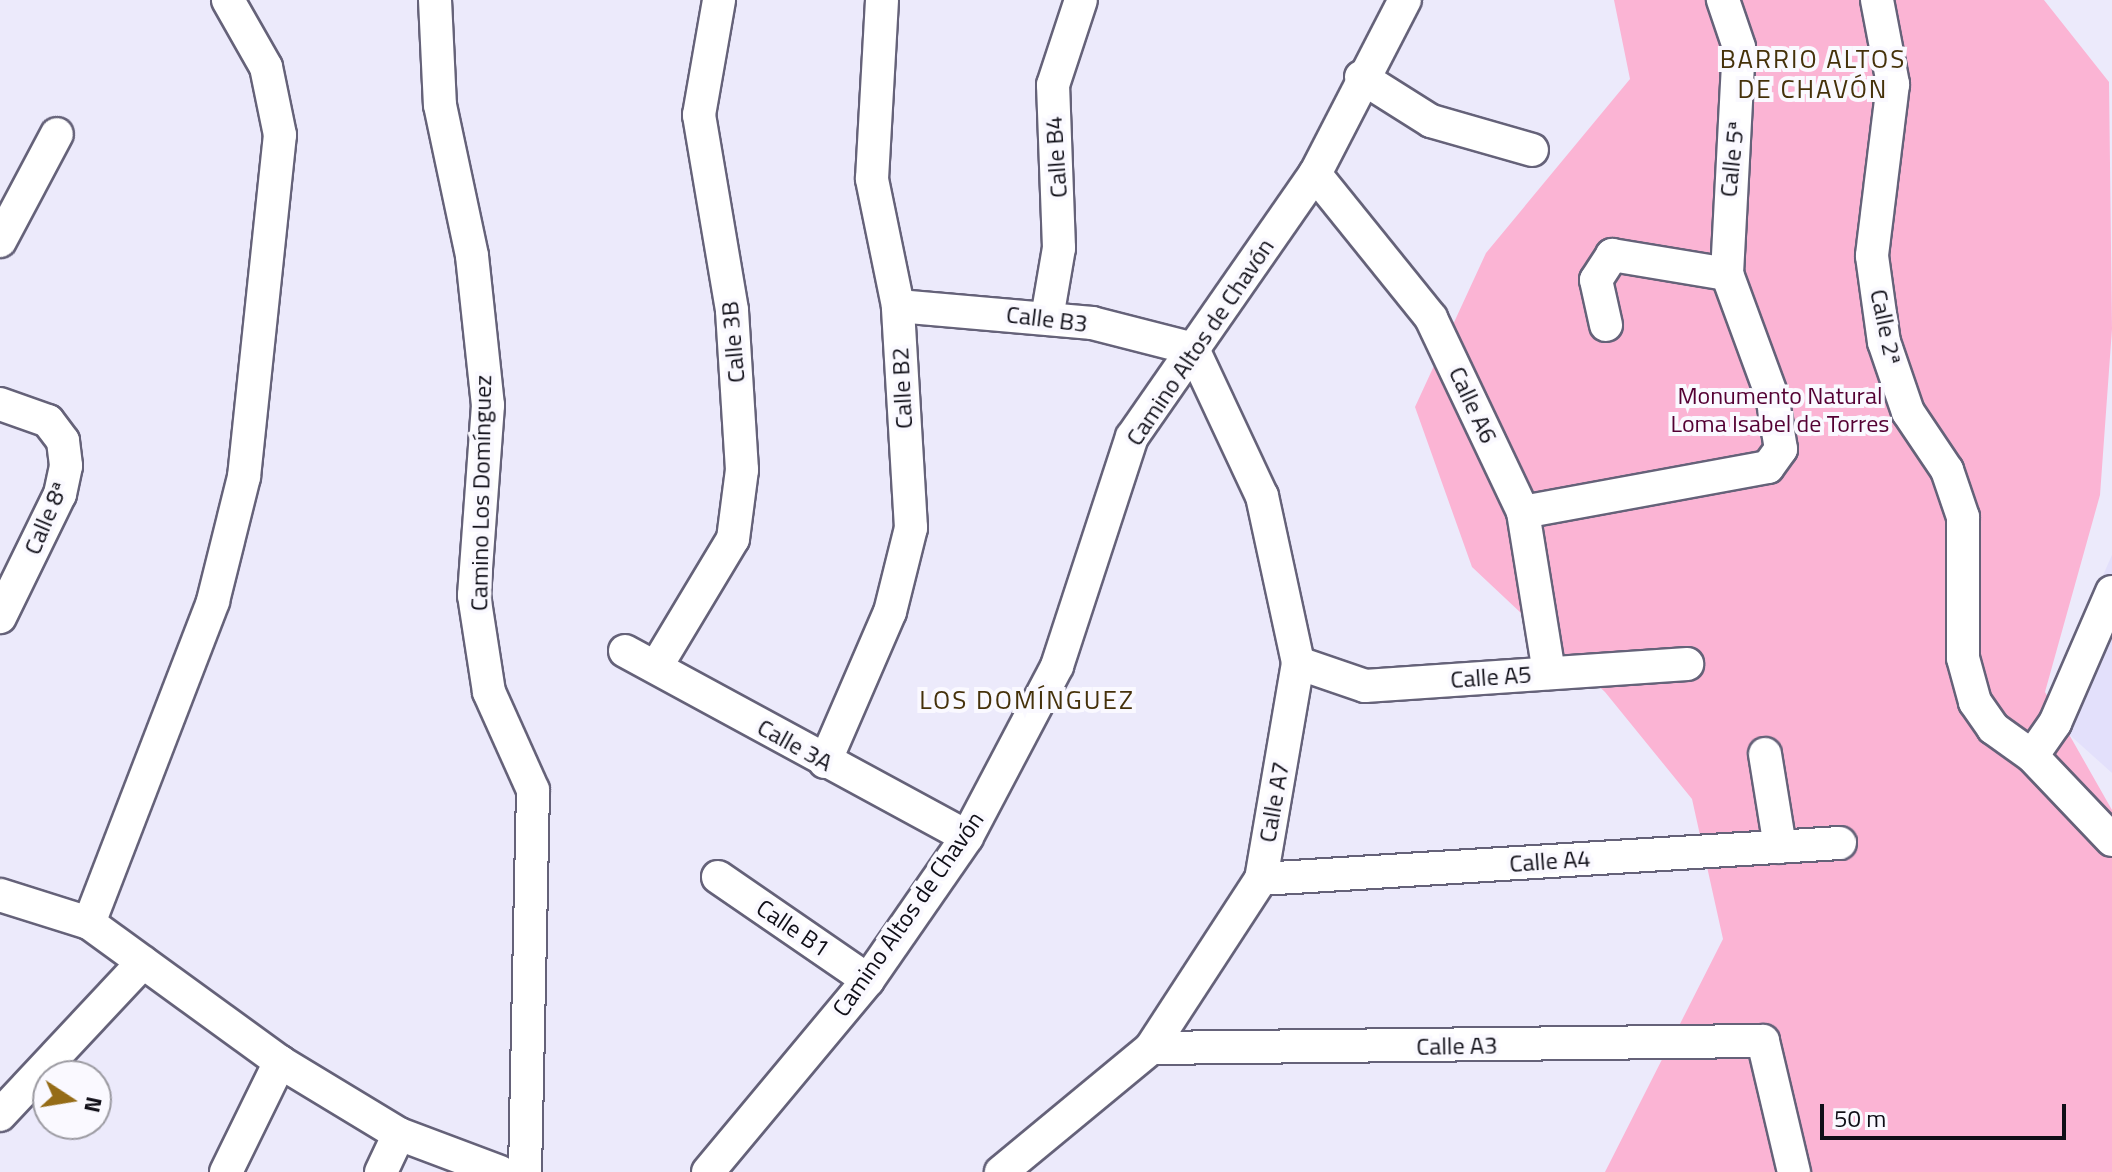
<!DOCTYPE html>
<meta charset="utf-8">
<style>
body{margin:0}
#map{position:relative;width:2112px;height:1172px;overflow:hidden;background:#eceafb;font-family:"Titillium Web",sans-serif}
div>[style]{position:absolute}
.built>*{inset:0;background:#e3e0fb}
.green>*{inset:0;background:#fbb4d4}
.roads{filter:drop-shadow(2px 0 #656279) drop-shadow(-2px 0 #656279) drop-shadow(0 2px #656279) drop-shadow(0 -2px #656279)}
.minor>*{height:32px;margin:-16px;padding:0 16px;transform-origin:16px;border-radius:16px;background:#fff}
span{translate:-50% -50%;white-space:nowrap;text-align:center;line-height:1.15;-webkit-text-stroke:8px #faf9ff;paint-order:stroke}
.street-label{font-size:24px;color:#0f0e17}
.park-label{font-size:24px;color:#540033}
.neighbourhood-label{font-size:26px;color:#45310a;letter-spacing:2px}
.north{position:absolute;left:32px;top:1060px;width:80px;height:80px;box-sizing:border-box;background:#faf9ff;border:2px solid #9c9ba2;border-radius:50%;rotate:102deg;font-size:22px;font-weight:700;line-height:32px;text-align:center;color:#0f0e17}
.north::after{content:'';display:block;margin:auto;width:28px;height:36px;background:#956c17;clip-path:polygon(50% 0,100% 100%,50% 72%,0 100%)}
.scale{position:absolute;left:1820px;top:1104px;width:246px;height:36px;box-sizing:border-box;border:4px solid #0f0e17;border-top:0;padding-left:10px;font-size:24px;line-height:28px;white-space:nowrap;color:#0f0e17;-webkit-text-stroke:6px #faf9ff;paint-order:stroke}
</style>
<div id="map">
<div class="built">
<div style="clip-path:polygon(2112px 555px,2112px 773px,2043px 711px)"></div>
</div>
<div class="green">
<div style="clip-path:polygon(1614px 0,2044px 0,2109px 82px,2112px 329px,2100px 495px,2045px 692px,2112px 810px,2112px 1172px,1605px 1172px,1723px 939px,1692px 799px,1605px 692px,1472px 567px,1415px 407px,1486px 253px,1630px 79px)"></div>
</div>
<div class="roads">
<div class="minor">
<div style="left:435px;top:0;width:105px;rotate:87.3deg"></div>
<div style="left:440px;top:105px;width:154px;rotate:78deg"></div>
<div style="left:472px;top:256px;width:150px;rotate:83.9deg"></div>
<div style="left:488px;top:405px;width:191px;rotate:94.2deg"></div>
<div style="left:474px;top:595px;width:98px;rotate:81.2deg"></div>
<div style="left:489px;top:692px;width:107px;rotate:65.8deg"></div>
<div style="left:533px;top:790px;width:382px;rotate:91.2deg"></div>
<div style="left:1877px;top:0;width:86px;rotate:79.2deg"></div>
<div style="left:1893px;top:84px;width:173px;rotate:97deg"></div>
<div style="left:1872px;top:256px;width:87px;rotate:82.1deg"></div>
<div style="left:1884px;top:342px;width:74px;rotate:71.1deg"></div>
<div style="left:1908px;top:412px;width:70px;rotate:56.1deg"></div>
<div style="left:1947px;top:470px;width:50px;rotate:71.2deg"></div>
<div style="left:1963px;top:517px;width:141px;rotate:90deg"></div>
<div style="left:1963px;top:658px;width:46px;rotate:74.7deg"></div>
<div style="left:1975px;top:702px;width:32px;rotate:55deg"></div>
<div style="left:1993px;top:728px;width:48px;rotate:35.7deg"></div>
<div style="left:1361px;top:77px;width:83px;rotate:32.2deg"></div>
<div style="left:1431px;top:121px;width:105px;rotate:16deg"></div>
<div style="left:1315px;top:174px;width:185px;rotate:51.1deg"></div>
<div style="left:1431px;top:318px;width:215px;rotate:64.6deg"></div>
<div style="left:1523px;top:512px;width:163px;rotate:80.8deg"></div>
<div style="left:0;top:241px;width:121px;rotate:-62deg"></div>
<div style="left:898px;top:306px;width:195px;rotate:5deg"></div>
<div style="left:1092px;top:323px;width:104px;rotate:14.4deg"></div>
<div style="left:1193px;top:349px;width:162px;rotate:64.9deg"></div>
<div style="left:1262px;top:496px;width:171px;rotate:77.8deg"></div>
<div style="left:1298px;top:663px;width:219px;rotate:99.7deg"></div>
<div style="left:1261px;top:879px;width:202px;rotate:123.1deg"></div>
<div style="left:1151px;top:1048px;width:195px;rotate:140.4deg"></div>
<div style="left:1047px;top:318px;width:71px;rotate:-80.3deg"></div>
<div style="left:1059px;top:248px;width:163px;rotate:-92.1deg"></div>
<div style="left:1053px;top:85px;width:89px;rotate:-71.8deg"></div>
<div style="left:1606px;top:325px;width:46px;rotate:-102.5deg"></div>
<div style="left:1596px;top:280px;width:30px;rotate:-57deg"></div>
<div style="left:1612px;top:255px;width:117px;rotate:9.4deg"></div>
<div style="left:0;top:404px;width:51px;rotate:19.5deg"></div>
<div style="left:48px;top:421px;width:25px;rotate:53deg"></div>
<div style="left:63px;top:441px;width:25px;rotate:83deg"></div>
<div style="left:66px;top:466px;width:29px;rotate:102deg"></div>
<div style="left:60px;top:494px;width:137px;rotate:116deg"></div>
<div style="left:1523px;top:512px;width:249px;rotate:-10.4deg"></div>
<div style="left:1768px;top:467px;width:22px;rotate:-54deg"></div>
<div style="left:1781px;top:449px;width:54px;rotate:-99.6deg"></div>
<div style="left:1772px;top:396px;width:130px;rotate:-110.2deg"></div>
<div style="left:1727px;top:274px;width:227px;rotate:-87deg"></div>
<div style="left:1739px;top:47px;width:50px;rotate:-108.8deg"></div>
<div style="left:2112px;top:592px;width:143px;rotate:113.5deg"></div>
<div style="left:2055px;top:723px;width:40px;rotate:124.9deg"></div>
<div style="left:2032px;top:756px;width:116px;rotate:46.4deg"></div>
<div style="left:625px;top:651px;width:389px;rotate:28.5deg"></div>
<div style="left:1298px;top:663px;width:71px;rotate:18.9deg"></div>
<div style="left:1365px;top:686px;width:323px;rotate:-3.9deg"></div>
<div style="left:656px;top:667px;width:149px;rotate:-59deg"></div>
<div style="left:733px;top:539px;width:70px;rotate:-82.6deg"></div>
<div style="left:742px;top:470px;width:160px;rotate:-93.6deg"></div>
<div style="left:732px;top:310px;width:198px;rotate:-99.6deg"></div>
<div style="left:699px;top:115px;width:117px;rotate:-80.1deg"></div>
<div style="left:1765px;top:754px;width:94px;rotate:80.8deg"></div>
<div style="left:825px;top:762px;width:163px;rotate:-66.6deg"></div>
<div style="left:890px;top:612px;width:87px;rotate:-76deg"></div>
<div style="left:911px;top:528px;width:222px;rotate:-93.4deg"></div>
<div style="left:898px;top:306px;width:130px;rotate:-101.6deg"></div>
<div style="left:872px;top:179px;width:179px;rotate:-86.8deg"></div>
<div style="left:718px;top:877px;width:182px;rotate:34.5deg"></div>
<div style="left:1261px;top:879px;width:580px;rotate:-3.56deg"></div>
<div style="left:0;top:895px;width:93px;rotate:17.5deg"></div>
<div style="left:89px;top:923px;width:236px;rotate:36deg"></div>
<div style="left:280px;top:1062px;width:139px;rotate:31.2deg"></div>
<div style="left:399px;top:1134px;width:108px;rotate:20.6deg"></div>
<div style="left:89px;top:923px;width:345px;rotate:-68.9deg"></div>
<div style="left:213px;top:601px;width:128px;rotate:-76deg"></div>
<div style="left:244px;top:477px;width:344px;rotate:-84deg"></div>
<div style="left:280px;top:135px;width:69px;rotate:-101.6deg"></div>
<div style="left:266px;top:67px;width:77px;rotate:-119.6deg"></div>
<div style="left:1151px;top:1048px;width:612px;rotate:-0.66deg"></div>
<div style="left:1763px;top:1041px;width:135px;rotate:76.7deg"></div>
<div style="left:0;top:1115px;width:209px;rotate:-46.9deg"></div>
<div style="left:226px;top:1172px;width:123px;rotate:-63.9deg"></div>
<div style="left:381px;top:1172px;width:42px;rotate:-64.7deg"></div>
<div style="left:708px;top:1172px;width:250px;rotate:-50.2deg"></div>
<div style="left:868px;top:980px;width:174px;rotate:-55.3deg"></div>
<div style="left:967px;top:837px;width:193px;rotate:-62.2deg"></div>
<div style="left:1057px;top:666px;width:241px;rotate:-71.9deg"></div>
<div style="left:1132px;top:437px;width:320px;rotate:-55.2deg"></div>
<div style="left:1315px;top:174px;width:196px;rotate:-62.7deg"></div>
</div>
</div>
<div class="street-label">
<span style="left:1056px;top:157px;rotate:-94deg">Calle B4</span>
<span style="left:1732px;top:159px;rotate:-84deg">Calle 5ª</span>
<span style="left:1047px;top:319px;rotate:7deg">Calle B3</span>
<span style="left:1886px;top:327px;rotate:78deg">Calle 2ª</span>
<span style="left:733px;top:342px;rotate:-95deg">Calle 3B</span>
<span style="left:1200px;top:342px;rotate:-56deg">Camino Altos de Chavón</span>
<span style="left:902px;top:388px;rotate:-93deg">Calle B2</span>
<span style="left:1473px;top:405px;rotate:65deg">Calle A6</span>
<span style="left:481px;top:493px;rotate:-89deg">Camino Los Domínguez</span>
<span style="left:46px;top:518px;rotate:-67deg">Calle 8ª</span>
<span style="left:1491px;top:677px;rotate:-4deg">Calle A5</span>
<span style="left:795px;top:745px;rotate:29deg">Calle 3A</span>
<span style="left:1274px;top:802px;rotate:-80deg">Calle A7</span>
<span style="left:1550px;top:861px;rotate:-4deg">Calle A4</span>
<span style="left:908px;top:914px;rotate:-55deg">Camino Altos de Chavón</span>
<span style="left:793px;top:928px;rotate:34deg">Calle B1</span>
<span style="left:1457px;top:1046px;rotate:-1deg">Calle A3</span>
</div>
<div class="park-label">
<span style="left:1780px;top:410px">Monumento Natural<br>Loma Isabel de Torres</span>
</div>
<div class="neighbourhood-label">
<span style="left:1813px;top:74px">BARRIO ALTOS<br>DE CHAVÓN</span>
<span style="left:1027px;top:700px">LOS DOMÍNGUEZ</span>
</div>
<div class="north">N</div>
<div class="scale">50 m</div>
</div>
